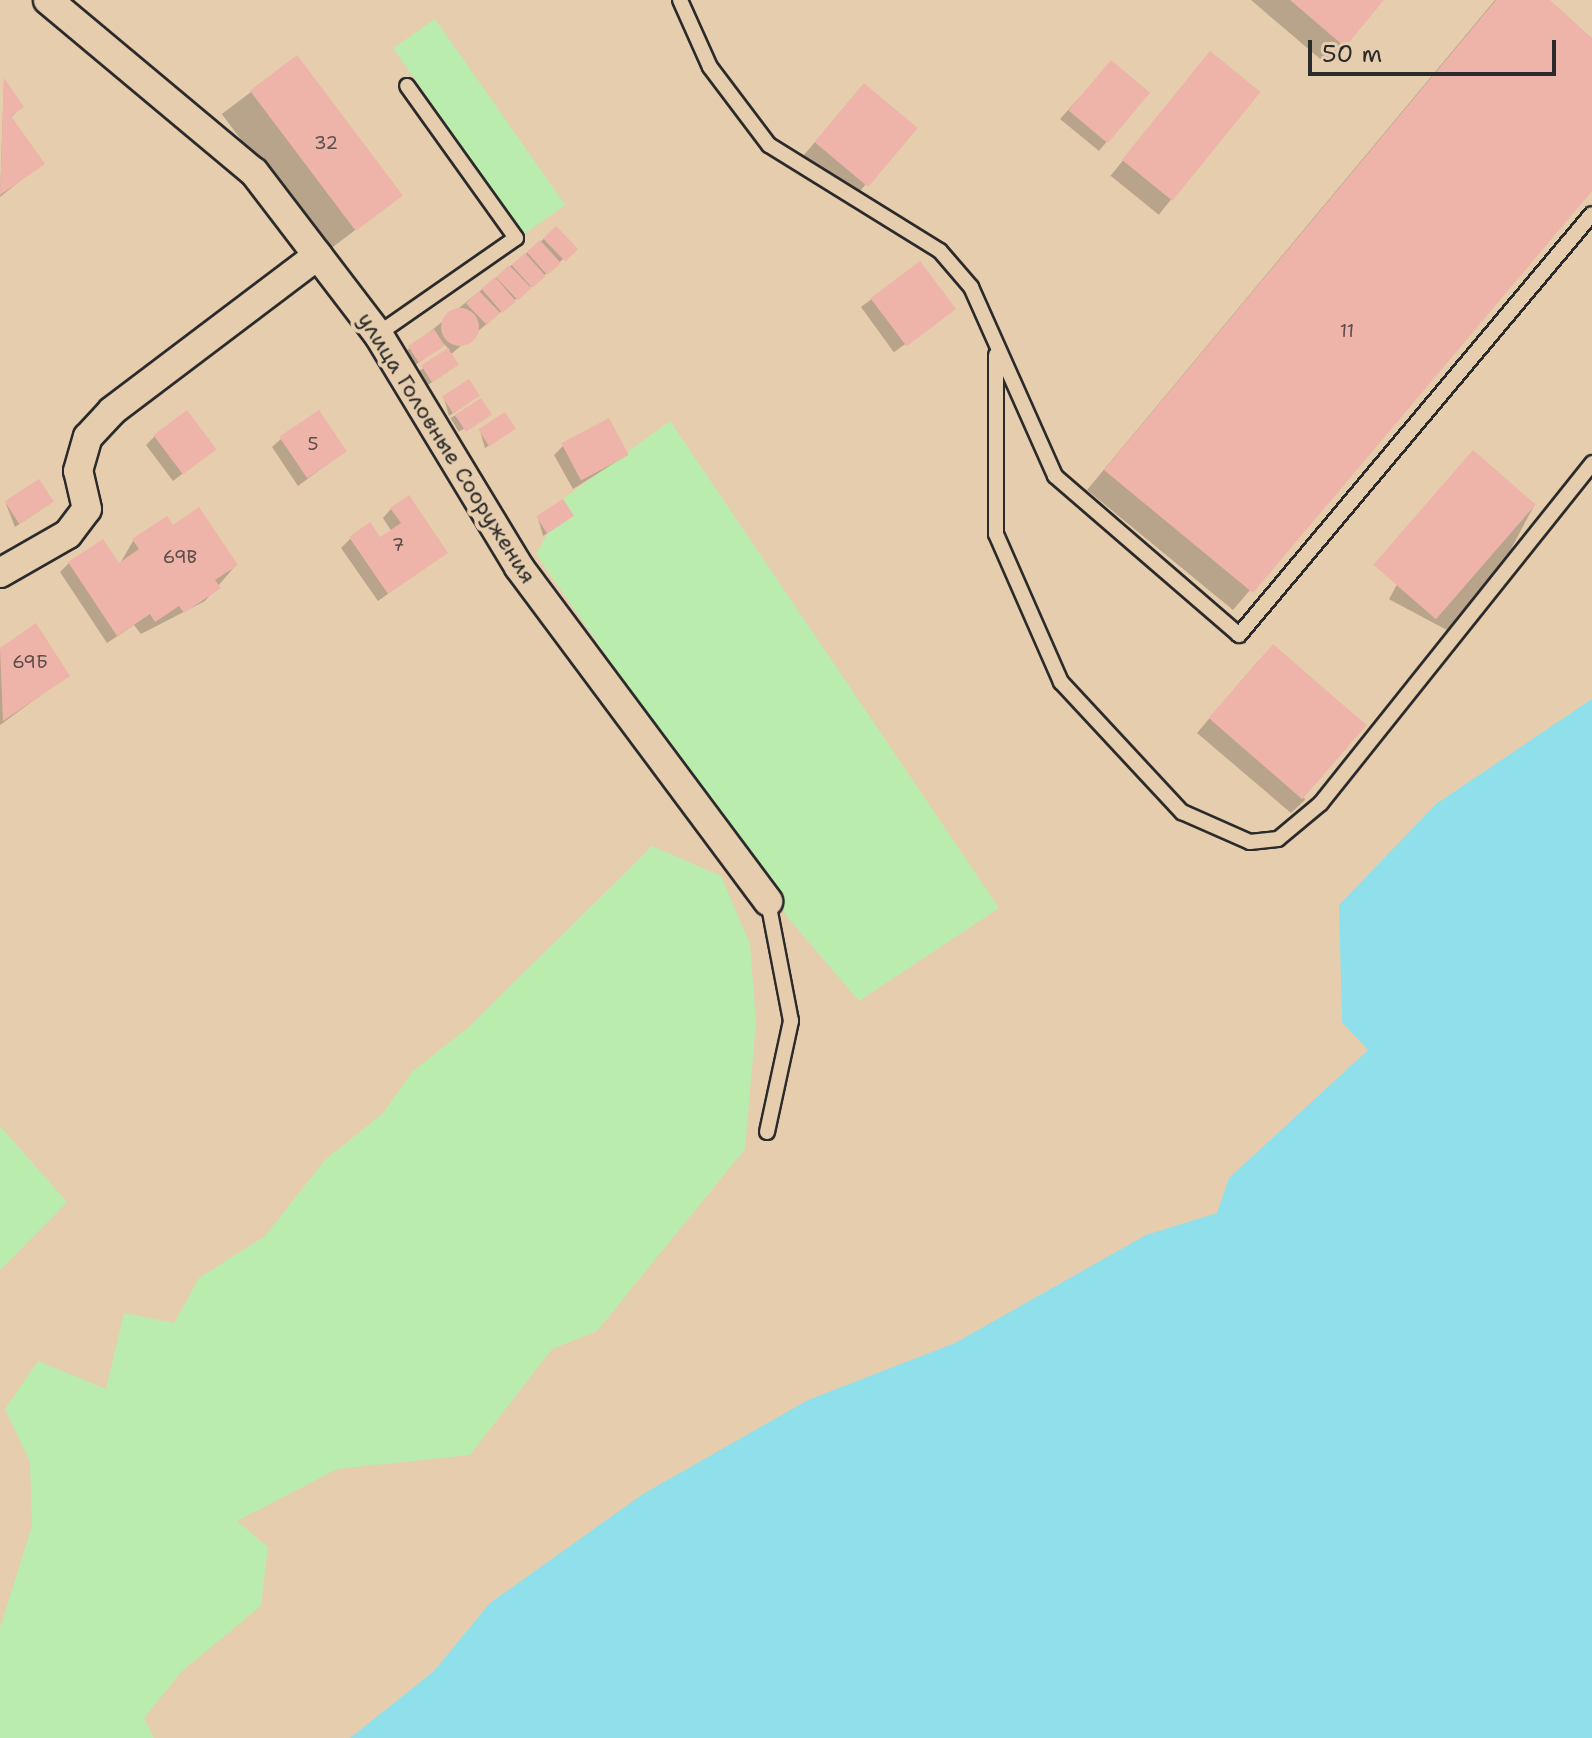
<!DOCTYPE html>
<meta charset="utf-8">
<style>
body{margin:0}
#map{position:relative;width:1592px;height:1738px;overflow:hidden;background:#e6cdae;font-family:"Shantell Sans",sans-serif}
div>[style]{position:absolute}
.green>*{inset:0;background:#baedad;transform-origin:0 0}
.water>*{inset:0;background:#90e0eb}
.shadow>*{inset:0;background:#0003;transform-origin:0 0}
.building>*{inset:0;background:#eeb4aa;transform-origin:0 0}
.round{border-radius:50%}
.roads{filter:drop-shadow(2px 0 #2b2b2b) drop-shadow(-2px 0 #2b2b2b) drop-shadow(0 2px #2b2b2b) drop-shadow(0 -2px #2b2b2b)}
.service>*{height:14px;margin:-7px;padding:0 7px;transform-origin:7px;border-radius:7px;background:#e6cdae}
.minor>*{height:28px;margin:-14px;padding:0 14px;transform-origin:14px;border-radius:14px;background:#e6cdae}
span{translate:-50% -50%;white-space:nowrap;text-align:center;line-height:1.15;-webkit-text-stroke:8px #e6cdae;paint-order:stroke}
.number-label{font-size:18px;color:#5c4d4b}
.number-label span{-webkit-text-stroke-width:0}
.street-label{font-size:22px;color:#2b2b2b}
.scale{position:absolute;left:1308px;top:40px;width:248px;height:36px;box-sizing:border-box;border:4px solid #2b2b2b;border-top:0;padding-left:10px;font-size:24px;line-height:28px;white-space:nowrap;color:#2b2b2b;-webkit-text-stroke:6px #e6cdae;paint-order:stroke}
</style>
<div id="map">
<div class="green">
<div style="left:435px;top:19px;width:227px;height:51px;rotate:55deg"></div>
<div style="clip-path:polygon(670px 421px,999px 908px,859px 1001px,789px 919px,536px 554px,548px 533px,574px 516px,563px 499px)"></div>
<div style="clip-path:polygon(652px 846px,721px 876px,750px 944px,756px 1022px,745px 1149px,597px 1331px,552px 1349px,470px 1455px,337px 1469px,237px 1521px,268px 1547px,261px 1606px,182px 1671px,144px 1718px,154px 1738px,0 1738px,0 1628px,32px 1526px,30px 1462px,5px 1409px,38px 1361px,106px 1389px,124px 1313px,174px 1323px,199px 1278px,265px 1236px,325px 1160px,383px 1113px,413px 1071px,469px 1027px)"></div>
<div style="clip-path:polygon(0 1126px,67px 1202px,0 1270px)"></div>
</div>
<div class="water">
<div style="clip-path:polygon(1592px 699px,1592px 1738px,350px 1738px,434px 1671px,490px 1603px,643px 1494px,808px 1400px,955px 1343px,1146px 1235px,1217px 1213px,1229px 1178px,1368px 1050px,1342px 1022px,1339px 905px,1436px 804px)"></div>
</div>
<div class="shadow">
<div style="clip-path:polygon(1251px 0,1382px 0,1326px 64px)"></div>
<div style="clip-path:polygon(1495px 0,1547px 0,1592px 41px,1592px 188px,1233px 610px,1087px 490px)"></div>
<div style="left:1210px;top:53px;width:62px;height:158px;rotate:39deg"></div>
<div style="left:296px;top:58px;width:173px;height:93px;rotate:53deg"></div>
<div style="clip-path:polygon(1103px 72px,1147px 93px,1099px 151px,1060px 119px)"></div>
<div style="clip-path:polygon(4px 81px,22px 107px,10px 118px,42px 163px,0 197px)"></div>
<div style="clip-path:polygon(851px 100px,914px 129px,853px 199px,803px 156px)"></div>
<div style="clip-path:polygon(556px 229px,575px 249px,450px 355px,453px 368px,428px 385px,419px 371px,450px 350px,444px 344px,414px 366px,405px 352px)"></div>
<div style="left:920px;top:264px;width:56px;height:73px;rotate:54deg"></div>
<div style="clip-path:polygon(444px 398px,474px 399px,449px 416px)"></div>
<div style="left:480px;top:401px;width:16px;height:34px;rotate:60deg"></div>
<div style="clip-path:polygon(480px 431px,510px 432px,485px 448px)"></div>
<div style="clip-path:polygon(155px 436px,214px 449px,173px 481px,146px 445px)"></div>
<div style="clip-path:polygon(281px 439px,345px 451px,298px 486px,272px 447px)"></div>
<div style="clip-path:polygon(563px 446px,627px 455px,573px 489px,554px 455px)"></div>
<div style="left:1460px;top:466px;width:84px;height:151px;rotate:28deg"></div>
<div style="clip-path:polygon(6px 504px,48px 505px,15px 527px)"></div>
<div style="clip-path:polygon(391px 509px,445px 553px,378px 601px,341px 548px,350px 539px,380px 540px,392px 532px,383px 518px)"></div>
<div style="clip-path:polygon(538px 518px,568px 519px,543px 536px)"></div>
<div style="clip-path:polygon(172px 528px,236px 565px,205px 601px,141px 634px,134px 625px,107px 643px,60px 572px,69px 563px,118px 567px,133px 541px)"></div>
<div style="clip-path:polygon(35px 626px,67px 676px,0 725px,0 650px)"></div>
<div style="clip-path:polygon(1259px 660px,1305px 800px,1291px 813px,1197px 733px)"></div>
</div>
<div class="building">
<div style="clip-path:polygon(1290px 0,1384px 0,1345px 47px)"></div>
<div style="clip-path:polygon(1496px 0,1550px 0,1592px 38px,1592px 191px,1253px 593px,1104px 470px)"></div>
<div style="left:1210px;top:51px;width:65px;height:140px;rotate:39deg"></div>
<div style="left:297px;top:55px;width:176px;height:59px;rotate:53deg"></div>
<div style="left:1111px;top:60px;width:51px;height:66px;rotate:40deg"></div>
<div style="clip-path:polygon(4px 78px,24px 107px,11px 116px,45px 164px,0 195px)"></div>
<div style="left:864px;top:83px;width:70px;height:77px;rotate:40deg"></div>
<div style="left:556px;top:226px;width:32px;height:18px;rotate:46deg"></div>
<div style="left:540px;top:240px;width:31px;height:18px;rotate:48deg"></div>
<div style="left:525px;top:253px;width:31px;height:18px;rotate:48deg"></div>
<div style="left:920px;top:261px;width:60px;height:62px;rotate:53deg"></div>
<div style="left:509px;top:265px;width:32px;height:18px;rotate:46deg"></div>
<div style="left:495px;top:277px;width:32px;height:18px;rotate:49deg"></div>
<div style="left:479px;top:291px;width:30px;height:18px;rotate:46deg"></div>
<div class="round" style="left:441px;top:308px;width:38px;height:38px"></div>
<div style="left:434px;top:329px;width:20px;height:31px;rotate:57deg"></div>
<div style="left:448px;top:348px;width:20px;height:32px;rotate:57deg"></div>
<div style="left:469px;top:379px;width:20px;height:32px;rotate:57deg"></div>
<div style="left:481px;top:398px;width:20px;height:31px;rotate:57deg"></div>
<div style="left:187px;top:410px;width:49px;height:42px;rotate:53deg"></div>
<div style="left:319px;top:410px;width:50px;height:48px;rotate:56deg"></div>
<div style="left:505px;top:412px;width:20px;height:32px;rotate:57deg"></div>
<div style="left:609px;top:418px;width:42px;height:54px;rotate:62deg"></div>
<div style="left:1473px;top:450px;width:83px;height:152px;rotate:41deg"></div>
<div style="left:39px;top:479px;width:27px;height:41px;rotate:57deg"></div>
<div style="clip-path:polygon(409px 495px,448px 553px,388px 594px,349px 537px,370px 522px,380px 537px,401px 523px,390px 508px)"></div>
<div style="left:563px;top:499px;width:20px;height:32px;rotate:57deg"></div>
<div style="clip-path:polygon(199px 507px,238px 565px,215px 580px,221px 588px,184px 613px,179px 606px,155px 622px,150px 614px,117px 636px,68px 562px,103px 539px,119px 563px,139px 549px,132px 539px,167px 516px,173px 525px)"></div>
<div style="clip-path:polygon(36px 623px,70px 676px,3px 721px,0 648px)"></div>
<div style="left:1273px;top:644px;width:124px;height:98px;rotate:41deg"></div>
</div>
<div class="roads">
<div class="service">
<div style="left:680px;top:0;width:73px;rotate:65.9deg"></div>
<div style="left:710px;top:67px;width:98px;rotate:52.9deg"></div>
<div style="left:769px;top:145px;width:201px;rotate:31.8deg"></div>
<div style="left:940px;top:251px;width:48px;rotate:49.3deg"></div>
<div style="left:971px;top:287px;width:207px;rotate:66deg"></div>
<div style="left:1055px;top:476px;width:243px;rotate:40.8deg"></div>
<div style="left:1239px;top:635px;width:549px;rotate:-50.02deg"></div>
<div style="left:378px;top:334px;width:168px;rotate:-34.8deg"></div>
<div style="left:516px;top:238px;width:187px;rotate:-125.6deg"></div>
<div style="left:996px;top:355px;width:179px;rotate:90deg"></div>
<div style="left:996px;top:534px;width:162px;rotate:66.3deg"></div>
<div style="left:1061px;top:682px;width:178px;rotate:47.1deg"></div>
<div style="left:1182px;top:812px;width:74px;rotate:23.8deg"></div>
<div style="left:1250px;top:842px;width:28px;rotate:-6deg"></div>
<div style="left:1278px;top:839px;width:56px;rotate:-39.9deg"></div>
<div style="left:1321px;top:803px;width:435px;rotate:-51.4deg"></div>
<div style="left:767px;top:1132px;width:114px;rotate:-77.8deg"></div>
<div style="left:791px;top:1021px;width:122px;rotate:-100.9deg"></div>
</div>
<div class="minor">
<div style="left:48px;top:0;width:268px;rotate:39.9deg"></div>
<div style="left:254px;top:172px;width:204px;rotate:52.6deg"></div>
<div style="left:378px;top:334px;width:272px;rotate:58.8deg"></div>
<div style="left:519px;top:567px;width:417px;rotate:53.3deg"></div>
<div style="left:0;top:573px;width:78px;rotate:-29.8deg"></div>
<div style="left:68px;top:534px;width:31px;rotate:-53deg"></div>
<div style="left:87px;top:509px;width:39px;rotate:-103deg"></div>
<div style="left:78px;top:471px;width:35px;rotate:-74deg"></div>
<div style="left:88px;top:437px;width:35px;rotate:-47deg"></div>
<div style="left:112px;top:411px;width:258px;rotate:-37.1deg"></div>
</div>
</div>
<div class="number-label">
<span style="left:326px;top:143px">32</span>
<span style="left:1347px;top:331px">11</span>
<span style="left:313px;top:444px">5</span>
<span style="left:398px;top:545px">7</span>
<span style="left:180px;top:557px">69В</span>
<span style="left:30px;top:662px">69Б</span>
</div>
<div class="street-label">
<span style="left:447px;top:448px;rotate:58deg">улица Головные Сооружения</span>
</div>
<div class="scale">50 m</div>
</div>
